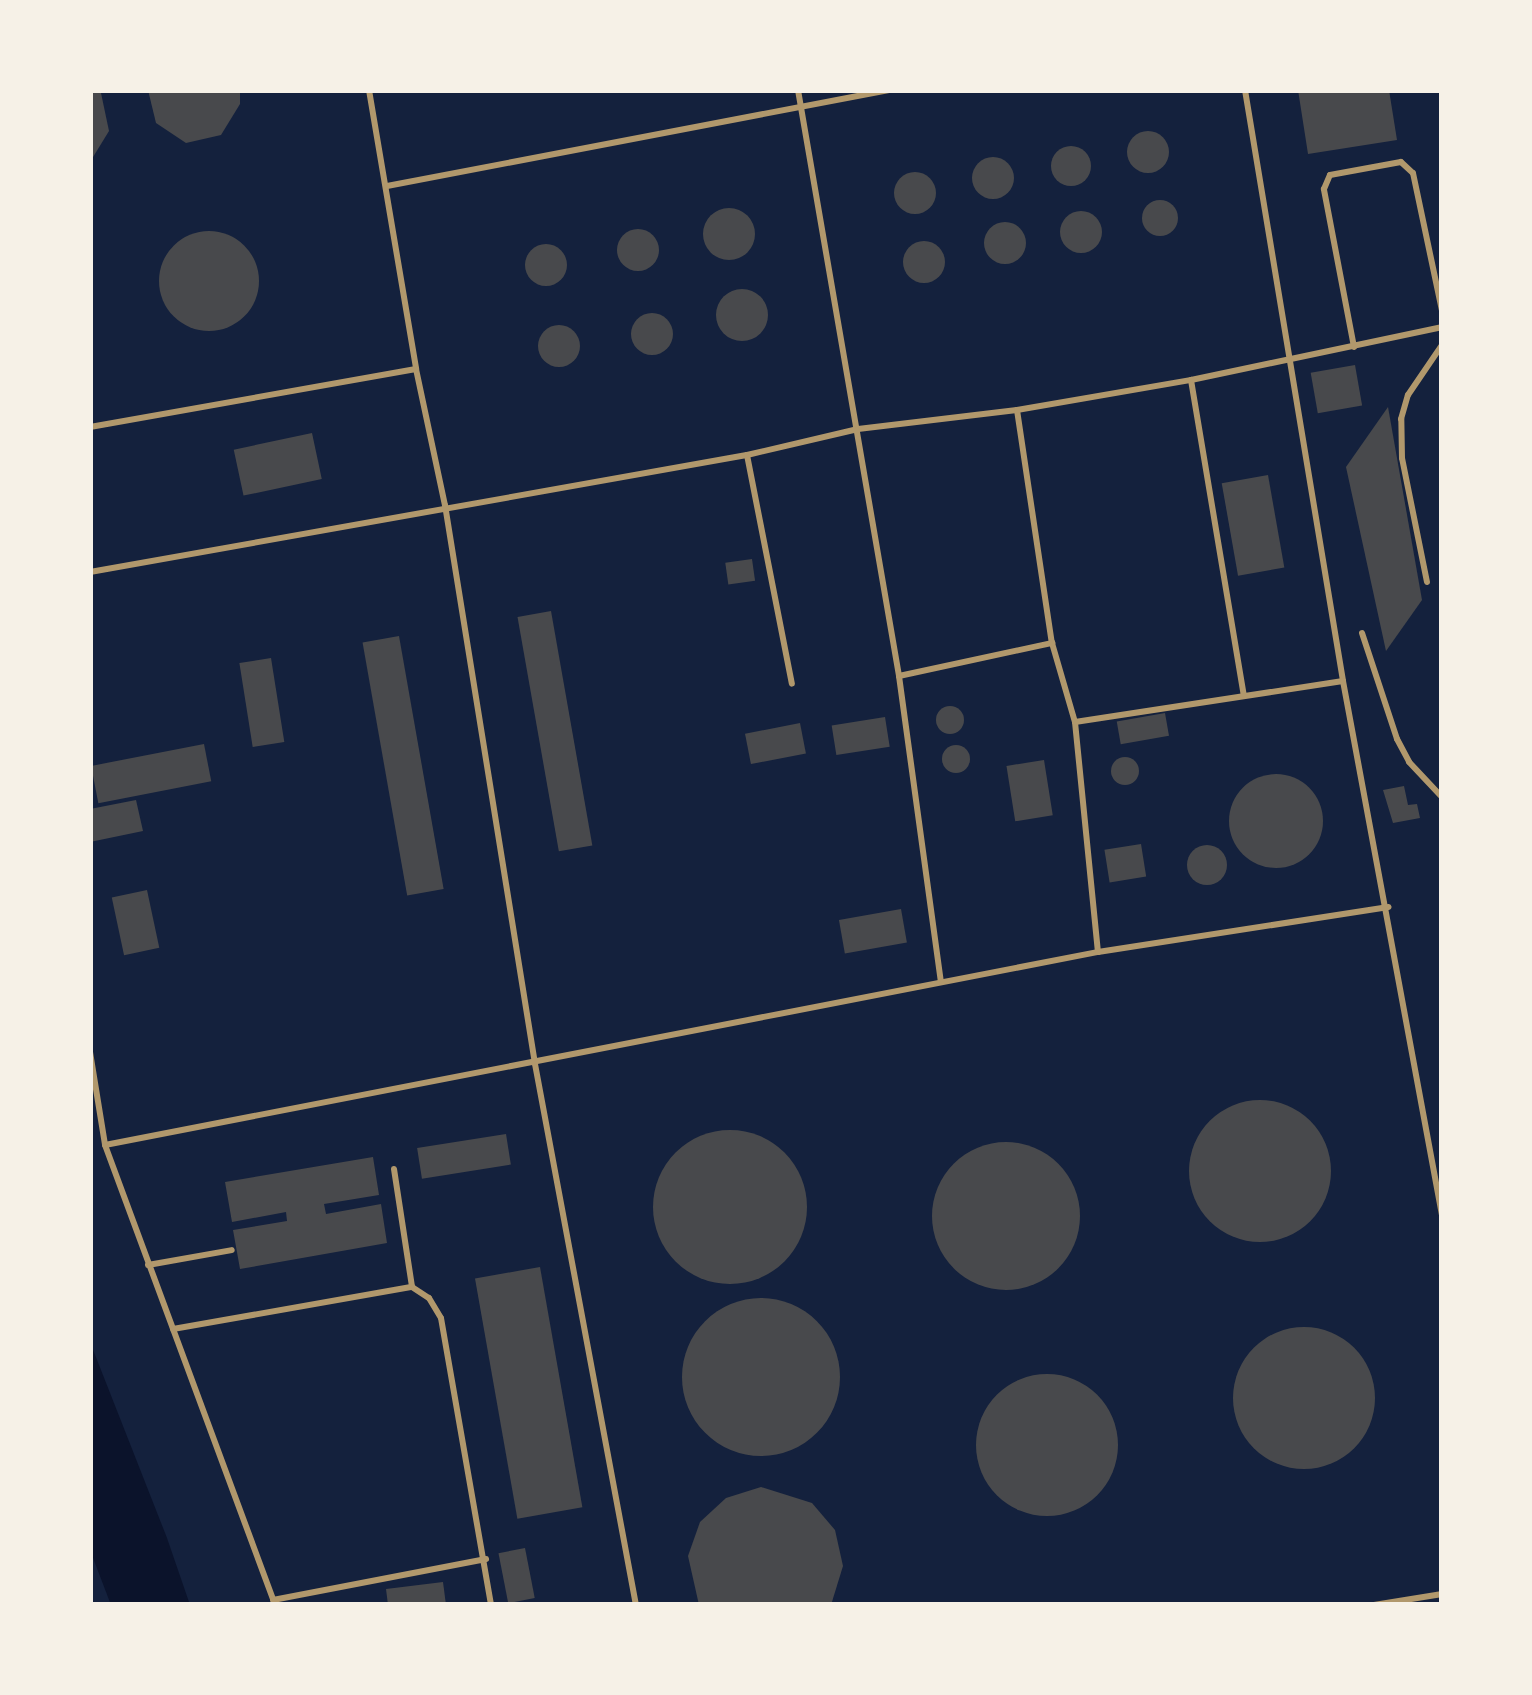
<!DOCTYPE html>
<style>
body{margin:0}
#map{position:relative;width:1532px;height:1695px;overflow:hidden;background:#14213d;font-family:"PT Sans",sans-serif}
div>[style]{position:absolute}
.water>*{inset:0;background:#0b132b}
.building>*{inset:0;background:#48494c;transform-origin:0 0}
.round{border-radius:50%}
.service>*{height:6px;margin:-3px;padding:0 3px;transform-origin:3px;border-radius:3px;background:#b1986c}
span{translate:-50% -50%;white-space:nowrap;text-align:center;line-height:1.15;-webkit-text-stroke:9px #f6f1e7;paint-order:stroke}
.frame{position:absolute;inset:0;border:93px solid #f6f1e7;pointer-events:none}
</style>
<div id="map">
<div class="water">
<div style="clip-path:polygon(90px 1342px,167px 1538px,190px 1605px,111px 1605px,90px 1550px)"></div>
</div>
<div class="building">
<div style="clip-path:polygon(90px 90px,101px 93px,109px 131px,90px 162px)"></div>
<div style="clip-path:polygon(148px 90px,240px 90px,240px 104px,221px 135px,186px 143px,156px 123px)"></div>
<div style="clip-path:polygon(1298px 90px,1389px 90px,1397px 140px,1308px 154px)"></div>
<div class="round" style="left:1127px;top:131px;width:42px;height:42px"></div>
<div class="round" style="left:1051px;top:146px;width:40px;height:40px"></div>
<div class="round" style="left:972px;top:157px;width:42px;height:42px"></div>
<div class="round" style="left:894px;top:172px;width:42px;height:42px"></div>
<div class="round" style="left:1142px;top:200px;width:36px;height:36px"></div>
<div class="round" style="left:703px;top:208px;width:52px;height:52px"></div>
<div class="round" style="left:1060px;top:211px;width:42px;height:42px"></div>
<div class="round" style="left:984px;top:222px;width:42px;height:42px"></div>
<div class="round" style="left:617px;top:229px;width:42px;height:42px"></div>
<div class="round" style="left:159px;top:231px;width:100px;height:100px"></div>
<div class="round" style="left:903px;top:241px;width:42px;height:42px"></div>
<div class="round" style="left:525px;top:244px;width:42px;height:42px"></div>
<div class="round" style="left:716px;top:289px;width:52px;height:52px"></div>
<div class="round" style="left:631px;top:313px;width:42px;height:42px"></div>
<div class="round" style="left:538px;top:325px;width:42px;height:42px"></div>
<div style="left:1355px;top:365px;width:41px;height:45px;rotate:80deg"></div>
<div style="clip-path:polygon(1388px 407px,1422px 600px,1386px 651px,1346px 467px)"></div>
<div style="left:312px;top:433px;width:47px;height:80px;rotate:78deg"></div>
<div style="left:1268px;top:475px;width:94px;height:47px;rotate:80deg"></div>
<div style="left:752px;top:559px;width:22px;height:27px;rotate:82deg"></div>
<div style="left:551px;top:611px;width:238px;height:34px;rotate:80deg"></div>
<div style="left:399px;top:636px;width:257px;height:37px;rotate:80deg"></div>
<div style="left:271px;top:658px;width:85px;height:32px;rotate:81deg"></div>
<div class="round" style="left:936px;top:706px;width:28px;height:28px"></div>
<div style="left:1165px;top:713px;width:23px;height:49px;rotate:80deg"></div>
<div style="left:885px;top:717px;width:30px;height:54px;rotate:81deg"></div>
<div style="left:800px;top:723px;width:31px;height:56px;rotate:79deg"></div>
<div style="left:204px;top:744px;width:38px;height:115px;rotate:79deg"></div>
<div class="round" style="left:942px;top:745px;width:28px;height:28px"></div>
<div class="round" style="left:1111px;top:757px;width:28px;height:28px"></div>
<div style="left:1044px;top:760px;width:56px;height:38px;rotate:81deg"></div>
<div class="round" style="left:1229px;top:774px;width:94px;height:94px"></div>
<div style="clip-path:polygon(1404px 786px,1408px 805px,1417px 804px,1420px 818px,1393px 823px,1383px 790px)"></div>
<div style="clip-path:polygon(136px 800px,143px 831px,90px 842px,90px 809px)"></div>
<div style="left:1141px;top:844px;width:33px;height:37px;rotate:81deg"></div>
<div class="round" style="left:1187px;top:845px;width:40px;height:40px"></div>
<div style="left:147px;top:890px;width:59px;height:36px;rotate:78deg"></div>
<div style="left:901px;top:909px;width:34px;height:63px;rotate:80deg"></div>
<div class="round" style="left:1189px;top:1100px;width:142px;height:142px"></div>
<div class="round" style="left:653px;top:1130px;width:154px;height:154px"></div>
<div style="left:506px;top:1134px;width:31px;height:90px;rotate:81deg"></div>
<div class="round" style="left:932px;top:1142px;width:148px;height:148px"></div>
<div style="clip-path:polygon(373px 1157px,379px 1195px,324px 1204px,326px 1214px,381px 1204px,387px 1243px,240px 1269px,233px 1230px,287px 1221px,286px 1212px,232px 1222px,225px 1182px)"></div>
<div style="left:540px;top:1267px;width:244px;height:66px;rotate:80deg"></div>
<div class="round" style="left:682px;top:1298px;width:158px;height:158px"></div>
<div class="round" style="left:1233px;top:1327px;width:142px;height:142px"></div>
<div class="round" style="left:976px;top:1374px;width:142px;height:142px"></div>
<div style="clip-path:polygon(761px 1487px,812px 1503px,835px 1530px,843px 1566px,831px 1605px,699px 1605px,688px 1556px,700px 1522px,726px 1498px)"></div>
<div style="left:525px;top:1548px;width:51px;height:27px;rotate:79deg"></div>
<div style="clip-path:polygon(443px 1582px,446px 1605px,388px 1605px,386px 1589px)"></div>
</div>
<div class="service">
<div style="left:369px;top:90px;width:283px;rotate:80.4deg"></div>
<div style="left:416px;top:369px;width:139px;rotate:78deg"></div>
<div style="left:445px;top:505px;width:566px;rotate:80.85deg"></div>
<div style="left:535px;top:1064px;width:550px;rotate:79.43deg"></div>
<div style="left:798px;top:90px;width:595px;rotate:80.22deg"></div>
<div style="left:899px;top:676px;width:308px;rotate:82.2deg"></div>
<div style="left:1245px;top:90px;width:599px;rotate:80.58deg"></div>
<div style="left:1343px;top:681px;width:543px;rotate:79.5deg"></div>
<div style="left:387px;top:186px;width:511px;rotate:-10.83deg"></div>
<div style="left:1354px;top:347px;width:161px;rotate:-100.8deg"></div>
<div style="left:1324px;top:189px;width:15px;rotate:-67deg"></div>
<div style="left:1330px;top:175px;width:72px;rotate:-10.4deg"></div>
<div style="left:1401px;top:162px;width:16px;rotate:43deg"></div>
<div style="left:1413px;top:173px;width:141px;rotate:78.1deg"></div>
<div style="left:1191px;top:380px;width:320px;rotate:80.5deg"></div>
<div style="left:1017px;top:410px;width:236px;rotate:81.5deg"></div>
<div style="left:1052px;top:643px;width:82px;rotate:73.8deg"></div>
<div style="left:1075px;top:722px;width:231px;rotate:84.3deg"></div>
<div style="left:90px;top:427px;width:331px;rotate:-10.1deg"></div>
<div style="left:747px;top:455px;width:233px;rotate:78.9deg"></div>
<div style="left:90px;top:572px;width:667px;rotate:-10.1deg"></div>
<div style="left:747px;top:455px;width:114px;rotate:-13.2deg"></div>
<div style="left:858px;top:429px;width:160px;rotate:-6.8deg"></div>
<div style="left:1017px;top:410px;width:177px;rotate:-9.8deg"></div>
<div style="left:1191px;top:380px;width:257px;rotate:-11.9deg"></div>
<div style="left:1427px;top:582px;width:126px;rotate:-101.4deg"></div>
<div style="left:1402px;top:458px;width:39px;rotate:-91deg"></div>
<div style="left:1401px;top:419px;width:25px;rotate:-74deg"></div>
<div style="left:1408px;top:395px;width:60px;rotate:-55.8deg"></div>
<div style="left:1362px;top:633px;width:112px;rotate:71.7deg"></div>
<div style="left:1397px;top:739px;width:26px;rotate:62deg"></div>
<div style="left:1409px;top:762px;width:48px;rotate:46.7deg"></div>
<div style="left:899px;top:676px;width:157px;rotate:-12.2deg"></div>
<div style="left:1075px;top:722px;width:271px;rotate:-8.7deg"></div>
<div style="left:90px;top:1052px;width:94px;rotate:80.8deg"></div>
<div style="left:105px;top:1145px;width:1012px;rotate:-11deg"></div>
<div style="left:1098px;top:952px;width:294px;rotate:-8.8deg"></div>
<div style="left:105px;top:1145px;width:490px;rotate:69.7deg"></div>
<div style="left:394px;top:1169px;width:119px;rotate:81.3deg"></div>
<div style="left:148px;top:1265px;width:85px;rotate:-10.1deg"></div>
<div style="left:173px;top:1329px;width:243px;rotate:-10deg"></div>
<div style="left:412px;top:1287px;width:20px;rotate:33deg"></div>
<div style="left:429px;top:1298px;width:23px;rotate:59deg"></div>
<div style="left:441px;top:1318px;width:291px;rotate:80.1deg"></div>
<div style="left:273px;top:1600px;width:217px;rotate:-10.9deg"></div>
<div style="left:1374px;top:1605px;width:69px;rotate:-9.2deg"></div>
</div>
<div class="frame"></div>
</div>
